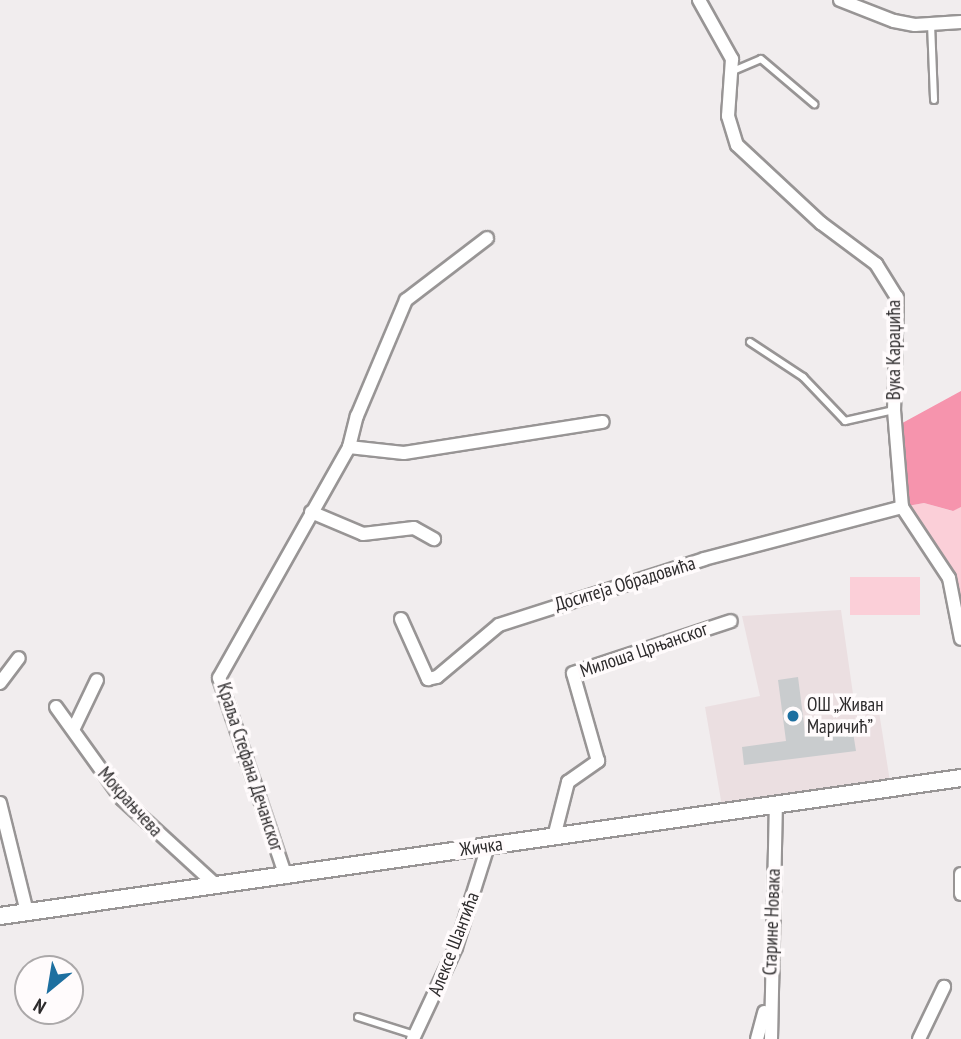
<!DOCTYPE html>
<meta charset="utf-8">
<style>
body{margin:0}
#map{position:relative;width:961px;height:1039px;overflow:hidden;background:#f1edee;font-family:"PT Sans Narrow",sans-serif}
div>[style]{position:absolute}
.built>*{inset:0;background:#ebdfe1}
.green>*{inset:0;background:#fbcfd8;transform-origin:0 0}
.forest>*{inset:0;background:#f694ad}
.building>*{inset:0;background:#c9ccce}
.roads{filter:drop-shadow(2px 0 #989595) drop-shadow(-2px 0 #989595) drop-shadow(0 2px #989595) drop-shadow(0 -2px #989595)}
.lane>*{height:6px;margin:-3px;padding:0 3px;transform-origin:3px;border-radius:3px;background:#fff}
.street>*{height:12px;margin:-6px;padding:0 6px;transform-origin:6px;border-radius:6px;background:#fff}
.secondary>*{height:16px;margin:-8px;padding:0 8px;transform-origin:8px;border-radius:8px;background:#fff}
.dots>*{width:19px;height:19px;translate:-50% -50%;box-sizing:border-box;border:4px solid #fffbfc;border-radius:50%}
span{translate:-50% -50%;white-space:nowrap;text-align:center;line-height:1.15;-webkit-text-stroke:7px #fffbfc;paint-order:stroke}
.street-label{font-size:19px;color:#2d2b2c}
.poi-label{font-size:19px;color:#2d2b2c}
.left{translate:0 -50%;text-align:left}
.north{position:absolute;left:14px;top:955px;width:70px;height:70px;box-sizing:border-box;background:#fffbfc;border:2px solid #aba8a9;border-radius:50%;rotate:210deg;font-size:19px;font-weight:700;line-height:28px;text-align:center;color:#2d2b2c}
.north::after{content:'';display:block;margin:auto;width:24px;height:32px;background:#1d6fa0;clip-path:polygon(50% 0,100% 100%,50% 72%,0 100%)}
</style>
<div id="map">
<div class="built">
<div style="clip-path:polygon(841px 610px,854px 701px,877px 699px,891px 788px,723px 812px,705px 707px,760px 696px,742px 616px)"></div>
</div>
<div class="green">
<div style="clip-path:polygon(924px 503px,952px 511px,961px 507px,961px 639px,949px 578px,902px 507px)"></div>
<div style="left:920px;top:577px;width:38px;height:70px;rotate:90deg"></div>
</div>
<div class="forest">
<div style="clip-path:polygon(961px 391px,961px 507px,953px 511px,924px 503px,902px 507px,895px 427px)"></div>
</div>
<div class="building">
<div style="clip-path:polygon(798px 677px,805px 732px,852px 726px,856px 751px,744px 765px,742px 747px,786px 741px,778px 680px)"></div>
</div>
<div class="roads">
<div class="lane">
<div style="left:931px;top:24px;width:76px;rotate:87.7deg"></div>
<div style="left:733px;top:71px;width:30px;rotate:-23deg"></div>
<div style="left:761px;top:59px;width:70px;rotate:40.3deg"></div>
<div style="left:750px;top:342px;width:64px;rotate:33.4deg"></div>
<div style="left:803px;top:377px;width:61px;rotate:46.3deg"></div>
<div style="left:845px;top:421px;width:50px;rotate:-12.7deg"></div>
<div style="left:358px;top:1017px;width:60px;rotate:17.5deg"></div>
</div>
<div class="street">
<div style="left:699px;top:0;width:68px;rotate:60.8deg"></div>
<div style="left:732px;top:59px;width:57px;rotate:94deg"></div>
<div style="left:728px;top:116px;width:30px;rotate:73deg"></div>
<div style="left:737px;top:145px;width:115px;rotate:42.9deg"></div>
<div style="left:821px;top:223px;width:69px;rotate:36.7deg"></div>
<div style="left:876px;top:264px;width:39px;rotate:58deg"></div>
<div style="left:897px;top:297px;width:113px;rotate:91.5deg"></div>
<div style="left:894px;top:410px;width:97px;rotate:85.3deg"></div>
<div style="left:902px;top:507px;width:85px;rotate:56.5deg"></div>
<div style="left:949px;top:578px;width:62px;rotate:78.9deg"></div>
<div style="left:840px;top:0;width:58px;rotate:21.3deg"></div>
<div style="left:894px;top:21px;width:21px;rotate:11deg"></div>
<div style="left:915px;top:25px;width:46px;rotate:-3.7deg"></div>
<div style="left:349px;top:447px;width:55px;rotate:6.2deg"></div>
<div style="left:404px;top:453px;width:201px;rotate:-8.9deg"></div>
<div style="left:311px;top:512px;width:56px;rotate:22.9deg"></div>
<div style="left:363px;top:534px;width:51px;rotate:-6.7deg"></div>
<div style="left:414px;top:528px;width:23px;rotate:29deg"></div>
<div style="left:401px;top:619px;width:66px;rotate:65.8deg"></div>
<div style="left:428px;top:679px;width:9px;rotate:-13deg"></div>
<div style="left:437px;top:677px;width:81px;rotate:-40deg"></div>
<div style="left:499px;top:625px;width:215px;rotate:-17.8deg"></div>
<div style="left:704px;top:559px;width:205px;rotate:-14.7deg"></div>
<div style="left:0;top:683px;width:31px;rotate:-53deg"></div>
<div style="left:56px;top:707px;width:113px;rotate:54.3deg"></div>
<div style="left:122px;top:799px;width:129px;rotate:42.5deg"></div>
<div style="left:74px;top:728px;width:53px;rotate:-64.4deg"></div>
<div style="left:0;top:803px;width:112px;rotate:76.1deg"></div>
<div style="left:554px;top:837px;width:57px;rotate:-75.7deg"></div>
<div style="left:568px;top:782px;width:37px;rotate:-35deg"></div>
<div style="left:598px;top:761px;width:91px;rotate:-105.9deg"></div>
<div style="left:573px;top:673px;width:166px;rotate:-18.2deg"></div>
<div style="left:961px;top:874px;width:20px;rotate:90deg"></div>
<div style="left:286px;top:877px;width:210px;rotate:-108.6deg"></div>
<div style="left:219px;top:678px;width:265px;rotate:-60.6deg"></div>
<div style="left:349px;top:447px;width:32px;rotate:-76deg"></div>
<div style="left:357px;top:416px;width:126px;rotate:-67.1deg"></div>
<div style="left:406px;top:300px;width:102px;rotate:-37.4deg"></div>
<div style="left:413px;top:1039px;width:102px;rotate:-64.9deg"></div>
<div style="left:456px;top:947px;width:106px;rotate:-72.4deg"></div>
<div style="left:757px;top:1039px;width:28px;rotate:-75deg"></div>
<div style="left:771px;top:1039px;width:235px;rotate:-88.8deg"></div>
<div style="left:919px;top:1039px;width:58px;rotate:-64.3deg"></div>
</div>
<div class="secondary">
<div style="left:0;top:916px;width:971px;rotate:-8.17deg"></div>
</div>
</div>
<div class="dots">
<div style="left:793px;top:716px;background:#1d6fa0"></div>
</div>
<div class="street-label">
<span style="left:894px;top:350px;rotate:-90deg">Вука Караџића</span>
<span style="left:625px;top:584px;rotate:-17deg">Доситеја Обрадовића</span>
<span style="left:644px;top:650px;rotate:-19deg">Милоша Црњанског</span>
<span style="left:250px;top:767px;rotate:72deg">Краља Стефана Дечанског</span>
<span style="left:130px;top:802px;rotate:48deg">Мокрањчева</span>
<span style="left:481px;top:847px;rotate:-8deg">Жичка</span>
<span style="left:772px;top:922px;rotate:-88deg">Старине Новака</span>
<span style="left:454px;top:944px;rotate:-69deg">Алексе Шантића</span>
</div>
<div class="poi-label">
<span class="left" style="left:807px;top:716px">ОШ „Живан<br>Маричић”</span>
</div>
<div class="north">N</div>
</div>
